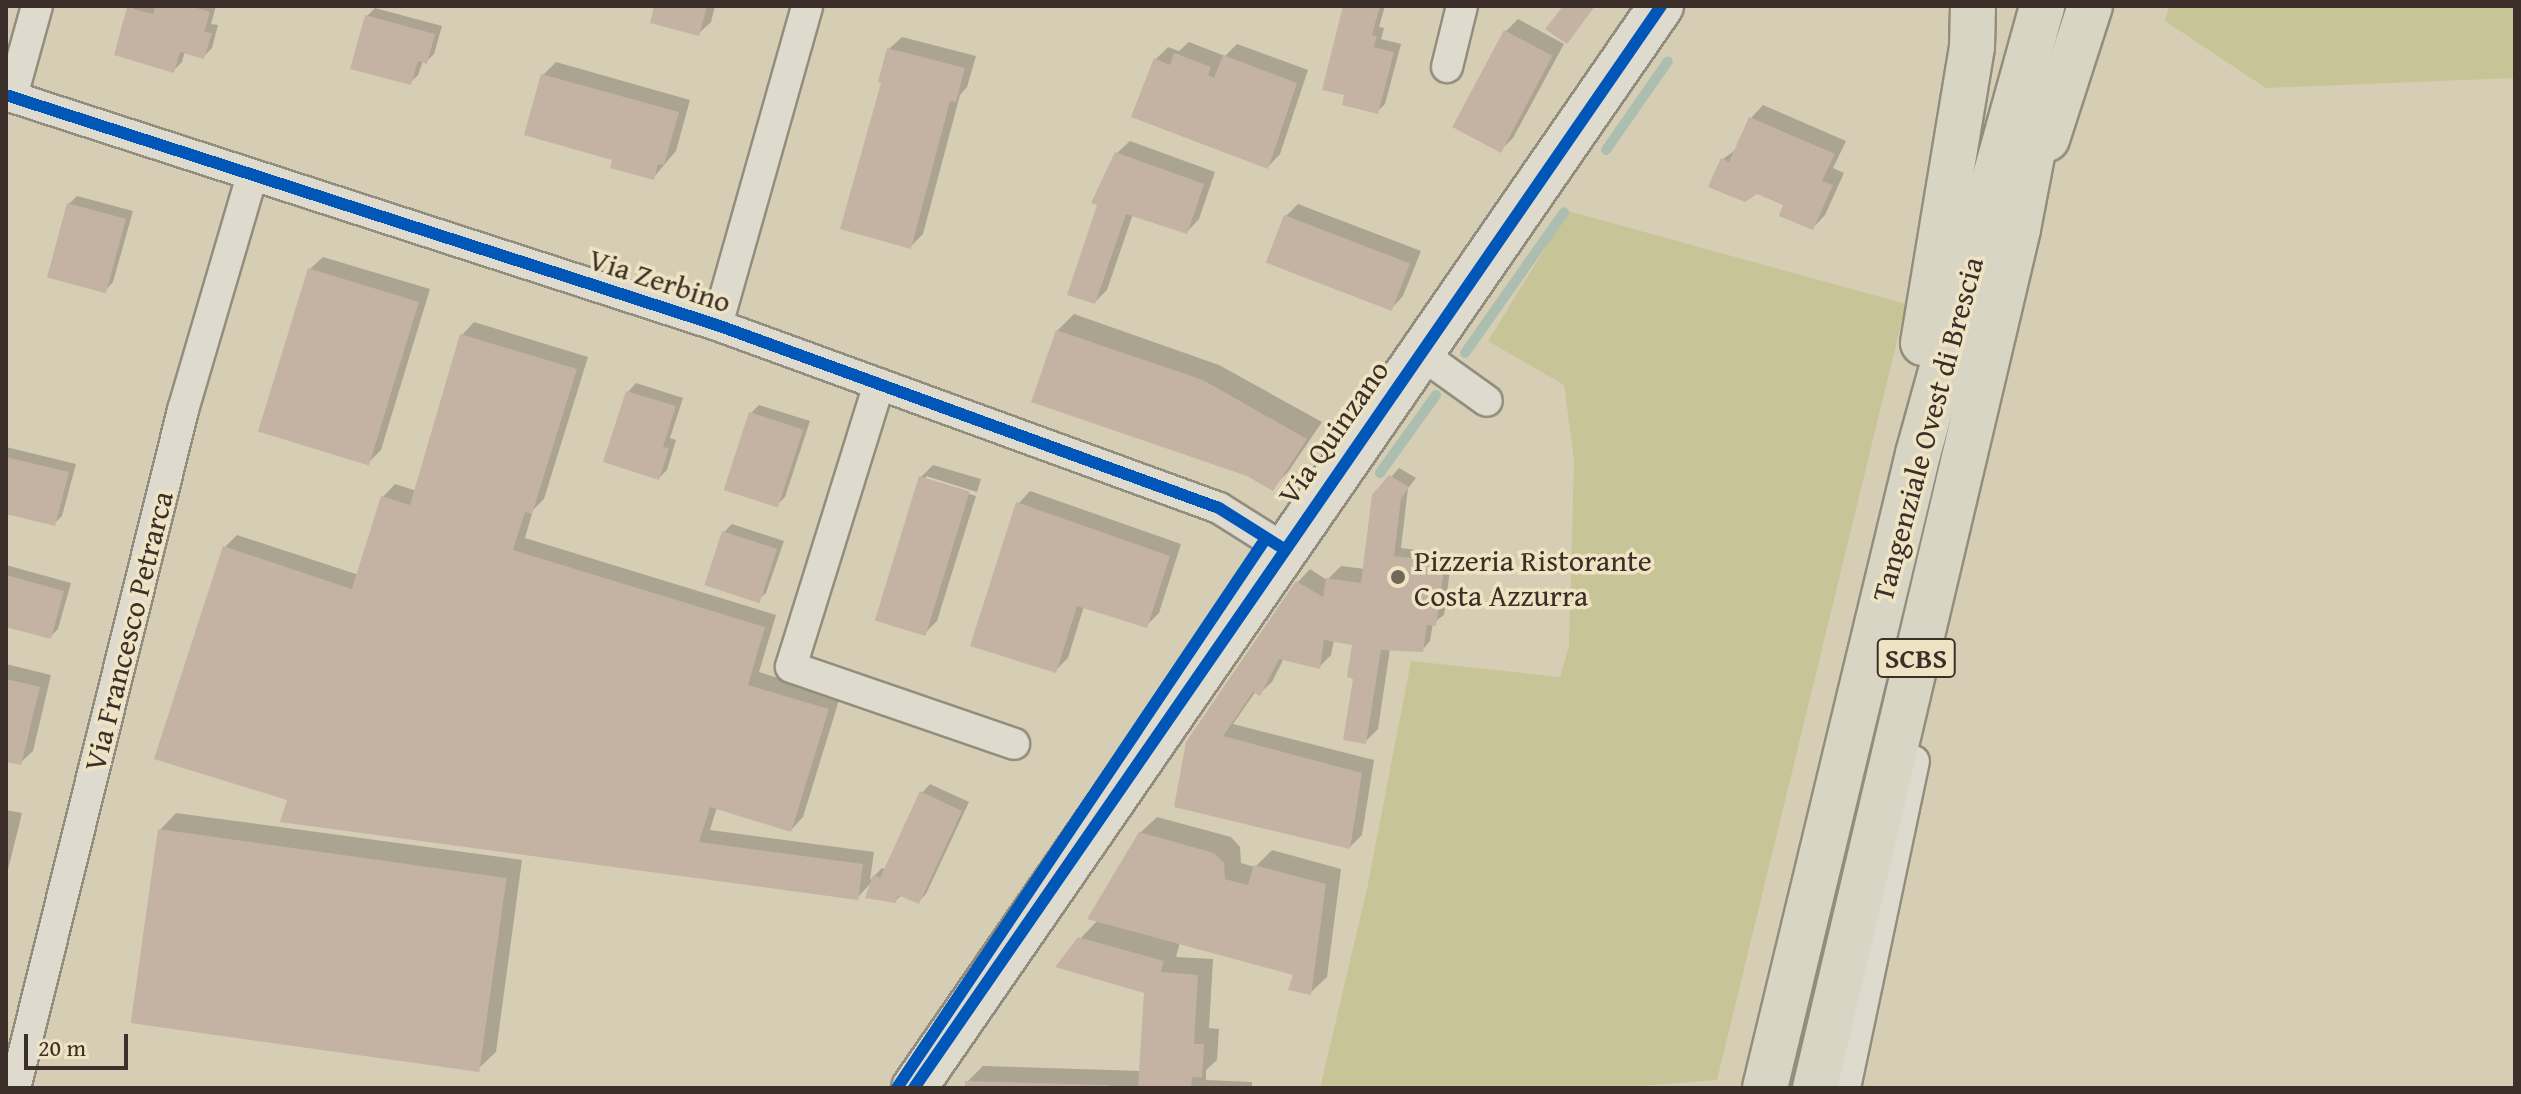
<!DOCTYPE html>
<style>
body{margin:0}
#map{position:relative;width:2521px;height:1094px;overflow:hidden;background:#d6ceb4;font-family:"Gentium Book Plus",serif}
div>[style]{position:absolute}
.green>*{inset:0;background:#c7c498}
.shadow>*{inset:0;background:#0003}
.stream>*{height:10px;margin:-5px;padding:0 5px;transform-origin:5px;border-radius:5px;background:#abbeb0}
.building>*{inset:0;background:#c4b2a2;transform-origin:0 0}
.roads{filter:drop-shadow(2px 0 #938d7e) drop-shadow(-2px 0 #938d7e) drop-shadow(0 2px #938d7e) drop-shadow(0 -2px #938d7e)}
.street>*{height:30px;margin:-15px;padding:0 15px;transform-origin:15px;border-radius:15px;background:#dedbce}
.secondary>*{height:44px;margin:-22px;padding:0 22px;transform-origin:22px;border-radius:22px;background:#dedbce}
.primary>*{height:44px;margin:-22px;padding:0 22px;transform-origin:22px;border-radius:22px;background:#d9d5c5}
.cycleway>*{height:12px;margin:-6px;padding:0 6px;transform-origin:6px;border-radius:6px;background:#0057b8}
.dots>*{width:22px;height:22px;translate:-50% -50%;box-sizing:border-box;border:4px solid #eee4c4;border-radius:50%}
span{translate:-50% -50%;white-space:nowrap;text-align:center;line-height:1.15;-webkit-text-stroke:7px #eee4c4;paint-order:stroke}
.shield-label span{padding:2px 6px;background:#eee4c4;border:2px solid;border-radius:6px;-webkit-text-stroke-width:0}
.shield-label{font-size:28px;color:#3c2f2a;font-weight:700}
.street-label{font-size:30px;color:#3c2f2a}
.poi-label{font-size:30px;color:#3c2f2a}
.left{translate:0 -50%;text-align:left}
.frame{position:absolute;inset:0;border:8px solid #3c2f2a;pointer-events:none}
.scale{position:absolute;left:24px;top:1034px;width:104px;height:36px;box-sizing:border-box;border:4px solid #3c2f2a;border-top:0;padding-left:10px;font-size:24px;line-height:28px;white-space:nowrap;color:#3c2f2a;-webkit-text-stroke:6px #eee4c4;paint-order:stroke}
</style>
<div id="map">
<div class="green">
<div style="clip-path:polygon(2169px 6px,2515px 6px,2515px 78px,2266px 88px,2165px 21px)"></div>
<div style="clip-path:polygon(1568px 211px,1906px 304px,1717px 1080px,1615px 1088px,1320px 1088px,1367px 889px,1411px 661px,1560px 677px,1569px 646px,1574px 460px,1564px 385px,1488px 341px)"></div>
</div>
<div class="shadow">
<div style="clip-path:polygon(131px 6px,216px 6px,211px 24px,218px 25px,212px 48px,204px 56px,185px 51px,182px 62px,173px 71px)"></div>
<div style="clip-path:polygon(656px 6px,715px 6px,711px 22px,698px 34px)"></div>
<div style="clip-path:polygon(1345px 6px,1385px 6px,1379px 27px,1384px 28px,1381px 39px,1401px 44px,1385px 104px,1377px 112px,1347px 94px)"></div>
<div style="clip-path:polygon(375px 8px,442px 26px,434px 54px,426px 62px,423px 61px,418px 75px,410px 83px,367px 16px)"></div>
<div style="clip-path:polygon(1518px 19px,1564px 44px,1513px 138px,1500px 151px,1506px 31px)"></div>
<div style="clip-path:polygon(902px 37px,976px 56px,967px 87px,960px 95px,923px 234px,911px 246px,884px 81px,889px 49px)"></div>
<div style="clip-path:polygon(1189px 42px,1225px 56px,1237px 44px,1308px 70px,1280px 154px,1268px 167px,1155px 60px,1168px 47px,1179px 51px)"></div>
<div style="clip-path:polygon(556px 62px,690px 100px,676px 151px,653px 178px,614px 159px,526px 134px,543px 75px)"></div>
<div style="clip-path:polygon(1763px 105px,1846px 141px,1833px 168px,1844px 173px,1825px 215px,1813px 228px,1723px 159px,1738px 148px,1751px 118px)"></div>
<div style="clip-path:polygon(1130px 141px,1215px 172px,1199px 219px,1187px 232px,1133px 214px,1107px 290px,1095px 302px,1117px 153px)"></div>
<div style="clip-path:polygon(77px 196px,133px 211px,113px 282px,105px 291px,69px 204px)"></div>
<div style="clip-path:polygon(1298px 204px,1421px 251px,1403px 296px,1391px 309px,1286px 216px)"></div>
<div style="clip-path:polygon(323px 257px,430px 289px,381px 450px,368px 463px,310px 269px)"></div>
<div style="clip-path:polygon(1074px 314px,1219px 365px,1322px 422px,1288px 472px,1272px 488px,1057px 331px)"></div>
<div style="clip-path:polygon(474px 322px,588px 357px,544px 499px,533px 510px,525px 538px,776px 615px,759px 672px,840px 697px,803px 817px,791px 830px,717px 807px,710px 830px,874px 852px,870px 880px,882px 868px,886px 869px,922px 793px,930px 784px,969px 802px,926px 894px,918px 902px,902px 895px,895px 901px,872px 882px,857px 898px,289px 799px,225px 547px,237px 535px,359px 575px,383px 497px,395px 484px,417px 491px,462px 335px)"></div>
<div style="clip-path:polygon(636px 383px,683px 398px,670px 438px,676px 440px,667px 470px,659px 478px,628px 392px)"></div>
<div style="clip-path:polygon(759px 405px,810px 421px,785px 497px,777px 505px,751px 413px)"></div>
<div style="clip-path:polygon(6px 447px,76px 464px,62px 516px,54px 524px,6px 512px)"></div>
<div style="clip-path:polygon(933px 465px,981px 479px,977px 492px,926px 476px,926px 480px,976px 496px,937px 621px,924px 634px,921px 477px)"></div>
<div style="clip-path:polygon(1399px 468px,1416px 478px,1408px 488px,1401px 548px,1452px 555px,1444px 615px,1433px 623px,1430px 641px,1422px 650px,1390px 649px,1378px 729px,1365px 742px,1354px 643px,1334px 640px,1331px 655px,1319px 667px,1284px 658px,1272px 682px,1259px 694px,1256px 691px,1233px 724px,1374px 760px,1362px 835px,1350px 847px,1190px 744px,1298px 582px,1310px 569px,1327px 580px,1341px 566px,1365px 569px,1374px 496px)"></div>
<div style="clip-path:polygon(1030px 491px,1181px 544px,1159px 613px,1146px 626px,1084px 606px,1068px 658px,1055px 671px,1018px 504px)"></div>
<div style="clip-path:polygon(732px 524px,784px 541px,766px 593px,757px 601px,724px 532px)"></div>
<div style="clip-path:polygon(6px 565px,71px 583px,58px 629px,50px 637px,6px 625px)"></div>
<div style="clip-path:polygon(6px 664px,51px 675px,33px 751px,20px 763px,6px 760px)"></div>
<div style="clip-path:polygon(6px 810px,22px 813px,6px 878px)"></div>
<div style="clip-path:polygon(176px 813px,522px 860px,496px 1052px,479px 1068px,160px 830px)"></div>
<div style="clip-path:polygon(1157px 817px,1231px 837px,1240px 847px,1241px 863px,1255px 867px,1272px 850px,1341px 869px,1327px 977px,1310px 993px,1295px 973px,1180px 942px,1176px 957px,1213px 959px,1209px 1028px,1219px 1029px,1217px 1060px,1206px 1070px,1206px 1080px,1252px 1082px,1252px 1088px,967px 1088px,967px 1082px,983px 1066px,1141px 1071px,1146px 991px,1080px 939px,1098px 920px,1140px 833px)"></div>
</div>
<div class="stream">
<div style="left:1606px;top:150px;width:108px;rotate:-55.1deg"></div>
<div style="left:1465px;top:353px;width:172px;rotate:-54.9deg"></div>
<div style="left:1380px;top:473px;width:96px;rotate:-54.3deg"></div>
</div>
<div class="building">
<div style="clip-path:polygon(156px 6px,190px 6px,210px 12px,204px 32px,212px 33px,204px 59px,180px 52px,174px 73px,114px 55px,127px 7px,153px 14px)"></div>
<div style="clip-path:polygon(654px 6px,707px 6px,699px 36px,650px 23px)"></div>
<div style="clip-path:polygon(1343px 6px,1380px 6px,1372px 35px,1377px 36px,1374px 47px,1394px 52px,1378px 114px,1342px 105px,1344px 95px,1322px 90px)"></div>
<div style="clip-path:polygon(1563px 6px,1595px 6px,1567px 44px,1545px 29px)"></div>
<div style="clip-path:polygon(365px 15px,435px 34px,427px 64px,418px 61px,411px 85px,350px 69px)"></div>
<div style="left:1504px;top:30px;width:55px;height:110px;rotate:28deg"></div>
<div style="clip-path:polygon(887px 48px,965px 68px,956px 102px,950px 101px,911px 249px,840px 229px,881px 83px,878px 82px)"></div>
<div style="clip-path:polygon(1174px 53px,1211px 67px,1208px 75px,1214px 78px,1223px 55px,1297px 83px,1268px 169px,1131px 117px,1154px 58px,1170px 65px)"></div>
<div style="clip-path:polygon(541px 74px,679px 112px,664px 165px,658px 164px,654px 180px,610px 168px,612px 160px,524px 135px)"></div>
<div style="clip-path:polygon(1749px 117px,1835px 154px,1822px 181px,1833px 185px,1813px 230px,1779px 216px,1783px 205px,1757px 194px,1745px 202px,1708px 187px,1721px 158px,1729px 162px)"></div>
<div style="clip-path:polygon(1115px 152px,1204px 184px,1187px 234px,1126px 214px,1095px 304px,1067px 295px,1097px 205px,1091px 203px)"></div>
<div style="left:67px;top:203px;width:61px;height:77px;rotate:15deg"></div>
<div style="left:1284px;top:215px;width:135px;height:51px;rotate:21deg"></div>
<div style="left:308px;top:268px;width:116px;height:171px;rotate:17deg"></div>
<div style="clip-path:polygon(1056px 330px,1203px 380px,1307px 439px,1273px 491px,1247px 476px,1031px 402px)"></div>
<div style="clip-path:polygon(460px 334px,577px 369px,532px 514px,525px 512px,513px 550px,765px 627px,748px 685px,829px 709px,791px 832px,710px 807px,699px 842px,863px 864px,858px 900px,280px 822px,287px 800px,154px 759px,223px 546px,352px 589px,381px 496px,410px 505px)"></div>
<div style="clip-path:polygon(626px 391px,676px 406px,663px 447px,669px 448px,659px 480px,603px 462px)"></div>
<div style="left:749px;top:412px;width:57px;height:82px;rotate:18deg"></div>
<div style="clip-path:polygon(6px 457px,69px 472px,55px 526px,6px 514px)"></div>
<div style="clip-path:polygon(1389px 475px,1409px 487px,1401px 499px,1394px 556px,1445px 562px,1436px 626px,1427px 625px,1423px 652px,1381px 650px,1366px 744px,1343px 740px,1353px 679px,1347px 677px,1352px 645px,1324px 640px,1320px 669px,1279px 659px,1260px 696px,1253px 692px,1223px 736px,1362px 773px,1350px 849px,1174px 807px,1186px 742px,1296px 581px,1323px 597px,1326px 578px,1361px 583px,1372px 495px)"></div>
<div style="left:919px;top:476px;width:53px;height:151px;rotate:17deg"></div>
<div style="clip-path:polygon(1016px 502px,1170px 556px,1147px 628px,1077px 606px,1056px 673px,970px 646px)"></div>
<div style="left:722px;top:531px;width:58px;height:57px;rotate:18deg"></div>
<div style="clip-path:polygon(6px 575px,64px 591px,51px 639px,6px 627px)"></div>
<div style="clip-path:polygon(6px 679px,40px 687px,21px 765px,6px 762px)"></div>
<div style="clip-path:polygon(920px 791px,962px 811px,919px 904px,898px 895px,896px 903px,865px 898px,873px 875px,880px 878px)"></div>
<div style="left:158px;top:829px;width:352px;height:196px;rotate:8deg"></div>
<div style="clip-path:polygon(1139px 832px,1214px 853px,1224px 863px,1225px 879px,1248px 885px,1254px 865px,1326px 884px,1311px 995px,1288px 990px,1293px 975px,1087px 919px)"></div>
<div style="clip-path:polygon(1078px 937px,1164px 961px,1161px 972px,1198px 975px,1194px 1044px,1204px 1044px,1202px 1078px,1192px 1077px,1191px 1088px,1138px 1088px,1144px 993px,1055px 967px)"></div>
<div style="clip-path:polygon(965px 1081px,1109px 1085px,1109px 1088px,965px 1088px)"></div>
</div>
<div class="roads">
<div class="street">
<div style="left:1447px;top:67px;width:63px;rotate:-76.2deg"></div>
<div style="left:6px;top:95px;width:747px;rotate:17.93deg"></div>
<div style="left:717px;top:325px;width:534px;rotate:20.03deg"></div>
<div style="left:1219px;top:508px;width:77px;rotate:32.2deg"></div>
<div style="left:12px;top:96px;width:93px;rotate:-74.5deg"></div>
<div style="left:717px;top:325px;width:331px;rotate:-74.2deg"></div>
<div style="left:1420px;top:353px;width:82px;rotate:35.6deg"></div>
<div style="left:879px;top:384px;width:296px;rotate:107.3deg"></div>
<div style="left:791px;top:667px;width:236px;rotate:19deg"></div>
<div style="left:15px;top:1088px;width:699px;rotate:-76.08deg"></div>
<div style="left:183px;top:410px;width:244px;rotate:-73.6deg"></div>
<div style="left:1845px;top:1088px;width:334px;rotate:-78.1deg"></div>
</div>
<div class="secondary">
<div style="left:914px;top:1088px;width:1315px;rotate:-55.38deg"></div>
</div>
<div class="primary">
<div style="left:2047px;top:139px;width:140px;rotate:-72.1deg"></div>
<div style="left:1923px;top:343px;width:300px;rotate:-80.6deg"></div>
<div style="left:1972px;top:47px;width:41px;rotate:-88.6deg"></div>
<div style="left:1765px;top:1088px;width:652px;rotate:-76.43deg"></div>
<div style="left:1918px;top:454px;width:465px;rotate:-74.5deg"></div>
<div style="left:1815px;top:1088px;width:883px;rotate:-76.7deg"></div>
<div style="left:2018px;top:229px;width:128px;rotate:-79.2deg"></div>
</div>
</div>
<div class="cycleway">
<div style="left:6px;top:95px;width:747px;rotate:17.93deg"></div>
<div style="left:717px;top:325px;width:534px;rotate:20.03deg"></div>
<div style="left:1219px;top:508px;width:77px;rotate:32.2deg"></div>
<div style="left:897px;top:1088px;width:662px;rotate:-56.14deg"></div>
<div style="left:914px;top:1088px;width:1315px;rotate:-55.38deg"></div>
</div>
<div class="dots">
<div style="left:1398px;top:577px;background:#72675a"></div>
</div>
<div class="shield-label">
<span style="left:1916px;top:658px">SCBS</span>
</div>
<div class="street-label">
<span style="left:660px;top:280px;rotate:18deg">Via Zerbino</span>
<span style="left:1927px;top:429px;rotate:-75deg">Tangenziale Ovest di Brescia</span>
<span style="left:1333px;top:432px;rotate:-55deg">Via Quinzano</span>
<span style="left:128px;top:631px;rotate:-76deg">Via Francesco Petrarca</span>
</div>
<div class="poi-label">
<span class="left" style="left:1414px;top:577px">Pizzeria Ristorante<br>Costa Azzurra</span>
</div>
<div class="frame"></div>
<div class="scale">20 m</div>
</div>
